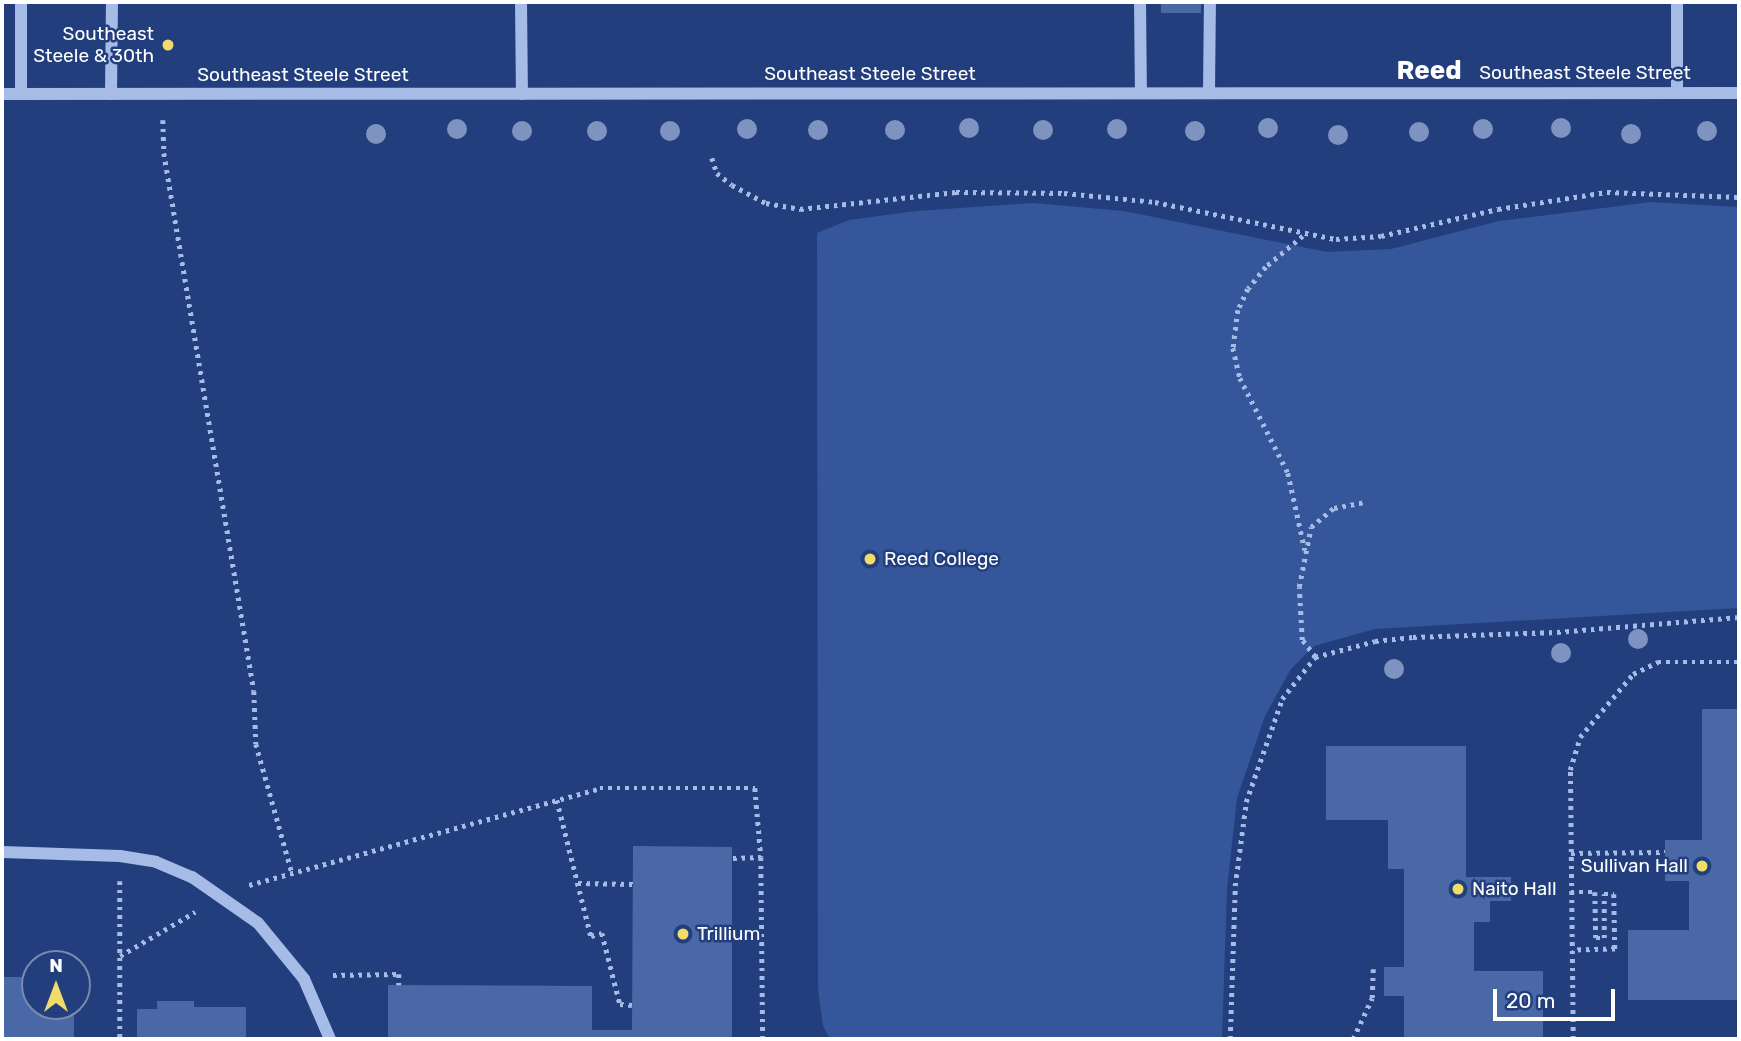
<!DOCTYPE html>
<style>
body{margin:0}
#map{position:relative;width:1741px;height:1041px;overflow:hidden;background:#223e7d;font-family:Rubik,sans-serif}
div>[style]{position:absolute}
.green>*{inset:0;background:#35569a}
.building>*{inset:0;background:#4b68a6;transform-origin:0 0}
.path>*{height:4.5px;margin-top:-2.25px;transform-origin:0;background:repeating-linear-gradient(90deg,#a6bbe6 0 3.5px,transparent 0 8.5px)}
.minor>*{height:12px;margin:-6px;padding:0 6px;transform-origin:6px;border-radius:6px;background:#a6bbe6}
.trees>*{width:20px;height:20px;margin:-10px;border-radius:50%;background:#7e93bf}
.dots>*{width:19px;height:19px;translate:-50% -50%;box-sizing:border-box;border:4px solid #223e7d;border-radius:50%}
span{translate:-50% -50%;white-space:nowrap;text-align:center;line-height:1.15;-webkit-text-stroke:5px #223e7d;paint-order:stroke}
.poi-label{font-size:19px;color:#fff}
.right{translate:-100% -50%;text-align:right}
.left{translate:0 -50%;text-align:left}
.street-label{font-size:19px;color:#fff}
.district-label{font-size:26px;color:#fff;font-weight:700}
.frame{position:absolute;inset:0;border:4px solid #fff;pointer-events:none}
.north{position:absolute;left:21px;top:950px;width:70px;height:70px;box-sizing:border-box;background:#223e7d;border:2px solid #7a8bb1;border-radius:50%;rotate:0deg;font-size:19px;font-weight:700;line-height:28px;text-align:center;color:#fff}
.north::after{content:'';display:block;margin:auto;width:24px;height:32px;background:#f1db69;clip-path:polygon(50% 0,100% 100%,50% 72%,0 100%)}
.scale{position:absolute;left:1493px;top:989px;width:122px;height:32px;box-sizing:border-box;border:4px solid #fff;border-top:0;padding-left:9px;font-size:21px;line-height:24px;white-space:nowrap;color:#fff;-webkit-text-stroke:5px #223e7d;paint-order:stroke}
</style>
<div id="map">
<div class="green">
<div style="clip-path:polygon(1651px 202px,1739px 207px,1739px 608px,1375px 629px,1314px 646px,1291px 669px,1265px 716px,1237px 798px,1227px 889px,1222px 1039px,830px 1039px,823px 1026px,818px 989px,817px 233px,849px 220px,916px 211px,1033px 203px,1124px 211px,1327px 252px,1391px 249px,1499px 221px)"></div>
</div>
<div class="building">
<div style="left:1161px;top:2px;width:40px;height:11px"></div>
<div style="clip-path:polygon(1702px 709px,1739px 709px,1739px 1000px,1628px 1000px,1628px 930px,1689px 930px,1689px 881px,1665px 881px,1665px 840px,1702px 840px)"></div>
<div style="clip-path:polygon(1326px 746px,1466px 746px,1466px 877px,1511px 877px,1511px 901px,1490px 901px,1490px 922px,1474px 922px,1474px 971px,1543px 971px,1543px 1039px,1404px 1039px,1404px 996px,1384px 996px,1384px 967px,1404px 967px,1404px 869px,1388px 869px,1388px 820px,1326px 820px)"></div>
<div style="clip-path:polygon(633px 846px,732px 847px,732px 1039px,388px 1039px,388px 985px,592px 986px,592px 1030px,632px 1030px)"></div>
<div style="clip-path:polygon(2px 977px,35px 977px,35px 1006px,74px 1006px,74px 1039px,2px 1039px)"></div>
<div style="clip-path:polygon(157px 1001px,194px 1001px,194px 1007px,246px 1007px,246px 1039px,137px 1039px,137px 1009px,157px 1009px)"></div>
</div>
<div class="path">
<div style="left:163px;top:120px;width:33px;rotate:88deg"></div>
<div style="left:164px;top:153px;width:545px;rotate:80.5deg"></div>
<div style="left:254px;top:691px;width:53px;rotate:87.8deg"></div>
<div style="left:256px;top:744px;width:134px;rotate:74.4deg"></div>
<div style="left:712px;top:158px;width:16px;rotate:72deg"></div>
<div style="left:717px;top:173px;width:19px;rotate:39deg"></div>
<div style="left:732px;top:185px;width:38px;rotate:28deg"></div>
<div style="left:766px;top:203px;width:35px;rotate:10deg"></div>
<div style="left:800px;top:209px;width:157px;rotate:-6.2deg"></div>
<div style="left:956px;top:192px;width:108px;rotate:0.5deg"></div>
<div style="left:1064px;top:193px;width:91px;rotate:5.6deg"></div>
<div style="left:1155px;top:202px;width:185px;rotate:11.6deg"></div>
<div style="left:1336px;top:239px;width:45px;rotate:-3.8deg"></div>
<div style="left:1381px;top:236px;width:120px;rotate:-13deg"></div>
<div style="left:1498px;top:209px;width:110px;rotate:-8.9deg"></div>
<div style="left:1607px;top:192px;width:132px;rotate:2.2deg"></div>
<div style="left:1303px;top:236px;width:48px;rotate:140deg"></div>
<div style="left:1266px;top:267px;width:28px;rotate:129deg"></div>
<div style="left:1248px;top:289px;width:23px;rotate:115deg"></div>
<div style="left:1238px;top:310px;width:38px;rotate:97deg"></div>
<div style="left:1233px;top:348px;width:31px;rotate:77deg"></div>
<div style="left:1240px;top:378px;width:106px;rotate:63.2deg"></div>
<div style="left:1288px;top:473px;width:79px;rotate:77.6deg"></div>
<div style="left:1315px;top:657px;width:21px;rotate:-127deg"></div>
<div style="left:1302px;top:640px;width:53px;rotate:-93.2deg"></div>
<div style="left:1299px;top:587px;width:61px;rotate:-78.7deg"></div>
<div style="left:1311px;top:527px;width:30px;rotate:-40deg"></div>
<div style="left:1334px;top:508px;width:31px;rotate:-11deg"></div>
<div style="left:557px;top:800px;width:140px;rotate:76deg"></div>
<div style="left:591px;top:936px;width:11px;rotate:-15deg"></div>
<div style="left:602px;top:933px;width:73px;rotate:75.8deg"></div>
<div style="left:620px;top:1004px;width:12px;rotate:5deg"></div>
<div style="left:1571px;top:853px;width:94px;rotate:-0.6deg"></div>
<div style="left:733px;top:858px;width:28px;rotate:-2deg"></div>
<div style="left:120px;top:881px;width:158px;rotate:90deg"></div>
<div style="left:578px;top:883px;width:55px;rotate:1deg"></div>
<div style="left:249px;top:885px;width:364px;rotate:-15.4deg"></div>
<div style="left:600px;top:788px;width:155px"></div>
<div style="left:755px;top:788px;width:69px;rotate:85deg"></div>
<div style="left:761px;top:857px;width:182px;rotate:89.4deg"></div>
<div style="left:1571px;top:892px;width:24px"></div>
<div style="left:1595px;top:892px;width:46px;rotate:88.8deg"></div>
<div style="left:1596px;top:938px;width:8px"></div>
<div style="left:1604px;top:938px;width:44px;rotate:-90deg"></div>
<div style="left:1604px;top:894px;width:10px"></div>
<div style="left:1614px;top:894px;width:55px;rotate:89deg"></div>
<div style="left:1615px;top:949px;width:43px;rotate:178.7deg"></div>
<div style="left:120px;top:956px;width:87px;rotate:-30.4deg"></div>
<div style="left:333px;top:975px;width:66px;rotate:-0.9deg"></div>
<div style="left:399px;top:974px;width:11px;rotate:90deg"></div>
<div style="left:246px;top:1039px;width:17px"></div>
<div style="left:1230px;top:1039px;width:153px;rotate:-88.1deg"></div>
<div style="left:1235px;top:886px;width:85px;rotate:-82.5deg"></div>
<div style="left:1246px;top:802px;width:109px;rotate:-70.7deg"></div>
<div style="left:1282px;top:699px;width:53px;rotate:-51.8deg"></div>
<div style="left:1315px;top:657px;width:62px;rotate:-14.9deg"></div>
<div style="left:1375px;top:641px;width:38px;rotate:-6deg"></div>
<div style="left:1413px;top:637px;width:144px;rotate:-2deg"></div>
<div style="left:1557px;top:632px;width:183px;rotate:-4.7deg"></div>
<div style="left:1353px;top:1039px;width:45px;rotate:-65.1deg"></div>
<div style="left:1372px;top:998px;width:29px;rotate:-88deg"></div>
<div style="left:1573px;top:1039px;width:269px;rotate:-90.6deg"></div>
<div style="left:1570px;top:770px;width:34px;rotate:-73deg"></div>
<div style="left:1580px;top:737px;width:82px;rotate:-49.9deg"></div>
<div style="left:1633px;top:674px;width:28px;rotate:-26deg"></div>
<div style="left:1658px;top:662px;width:81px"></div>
</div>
<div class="minor">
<div style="left:521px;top:2px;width:92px;rotate:89.4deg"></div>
<div style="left:1140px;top:2px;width:90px;rotate:89.4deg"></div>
<div style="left:1677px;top:2px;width:91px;rotate:90deg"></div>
<div style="left:1209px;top:92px;width:90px;rotate:-89.4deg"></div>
<div style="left:2px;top:94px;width:1737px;rotate:-0.03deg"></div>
<div style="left:21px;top:94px;width:92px;rotate:-90deg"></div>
<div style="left:111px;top:94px;width:92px;rotate:-89.4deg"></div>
<div style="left:2px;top:852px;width:118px;rotate:1.9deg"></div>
<div style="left:120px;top:856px;width:36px;rotate:9deg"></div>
<div style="left:156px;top:862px;width:39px;rotate:23deg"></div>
<div style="left:192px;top:877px;width:80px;rotate:34.9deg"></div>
<div style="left:258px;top:923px;width:72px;rotate:50.6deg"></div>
<div style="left:304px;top:979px;width:65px;rotate:66.6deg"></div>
</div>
<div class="trees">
<div style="left:969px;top:128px"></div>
<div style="left:1268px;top:128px"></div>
<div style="left:1561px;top:128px"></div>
<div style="left:457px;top:129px"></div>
<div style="left:747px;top:129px"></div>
<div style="left:1117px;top:129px"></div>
<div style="left:1483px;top:129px"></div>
<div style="left:818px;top:130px"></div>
<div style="left:895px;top:130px"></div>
<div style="left:1043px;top:130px"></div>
<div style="left:522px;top:131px"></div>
<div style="left:597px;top:131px"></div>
<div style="left:670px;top:131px"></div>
<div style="left:1195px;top:131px"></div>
<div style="left:1707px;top:131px"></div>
<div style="left:1419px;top:132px"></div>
<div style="left:376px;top:134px"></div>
<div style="left:1631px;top:134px"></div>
<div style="left:1338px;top:135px"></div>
<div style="left:1638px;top:639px"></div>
<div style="left:1561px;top:653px"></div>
<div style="left:1394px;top:669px"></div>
</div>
<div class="dots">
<div style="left:168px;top:45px;background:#f1db69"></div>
<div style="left:870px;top:559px;background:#f1db69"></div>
<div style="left:1702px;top:866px;background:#f1db69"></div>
<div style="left:1458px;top:889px;background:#f1db69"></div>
<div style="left:683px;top:934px;background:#f1db69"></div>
</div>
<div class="poi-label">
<span class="right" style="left:154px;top:45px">Southeast<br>Steele &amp; 30th</span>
<span class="left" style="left:884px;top:559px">Reed College</span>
<span class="right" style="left:1688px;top:866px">Sullivan Hall</span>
<span class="left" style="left:1472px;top:889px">Naito Hall</span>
<span class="left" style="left:697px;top:934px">Trillium</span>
</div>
<div class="street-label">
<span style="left:1585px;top:73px">Southeast Steele Street</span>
<span style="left:870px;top:74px">Southeast Steele Street</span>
<span style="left:303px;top:75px">Southeast Steele Street</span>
</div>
<div class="district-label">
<span style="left:1429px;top:71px">Reed</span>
</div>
<div class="frame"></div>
<div class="north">N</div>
<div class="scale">20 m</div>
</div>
